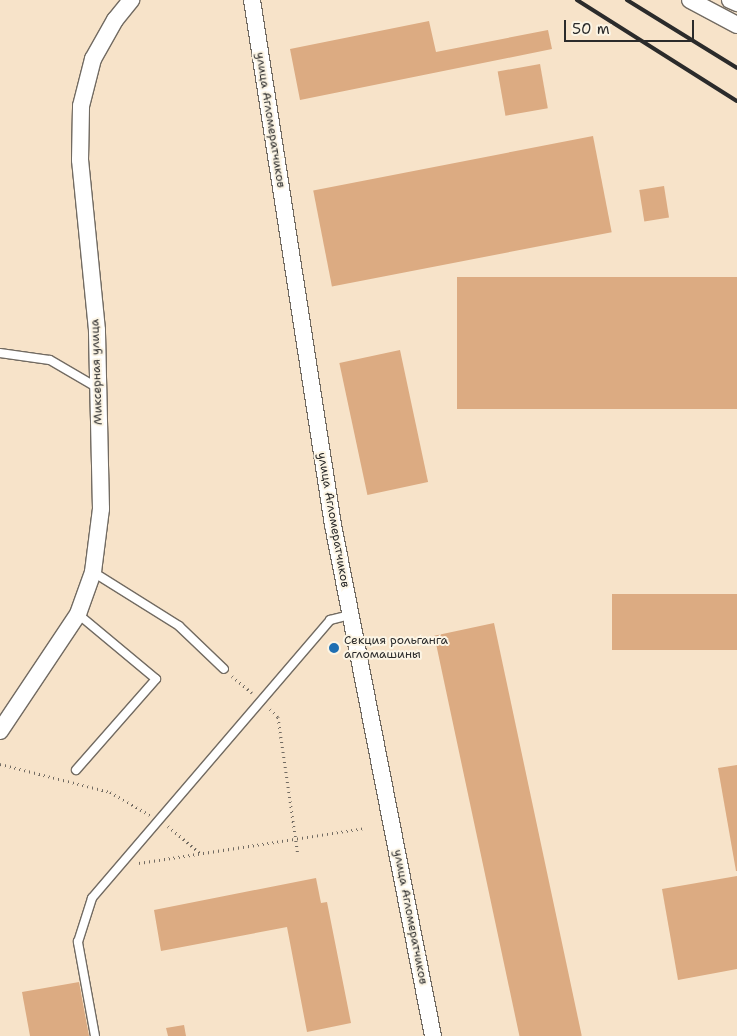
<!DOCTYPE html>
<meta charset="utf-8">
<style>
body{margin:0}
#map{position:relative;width:737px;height:1036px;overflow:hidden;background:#f7e3c9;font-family:"Shantell Sans",sans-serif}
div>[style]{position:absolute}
.building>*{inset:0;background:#dcab82;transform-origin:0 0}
.path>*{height:3px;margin-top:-1.5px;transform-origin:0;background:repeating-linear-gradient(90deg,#726b62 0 1px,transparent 0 5px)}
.roads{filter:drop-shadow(1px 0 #726b62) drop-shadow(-1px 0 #726b62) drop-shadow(0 1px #726b62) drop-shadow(0 -1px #726b62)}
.service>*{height:8px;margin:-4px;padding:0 4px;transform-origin:4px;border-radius:4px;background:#fff}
.minor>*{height:16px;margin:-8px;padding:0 8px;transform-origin:8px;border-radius:8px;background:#fff}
.rail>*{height:4px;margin:-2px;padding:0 2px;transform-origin:2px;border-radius:2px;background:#2b2b2b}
.dots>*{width:14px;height:14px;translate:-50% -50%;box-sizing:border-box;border:2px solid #fcf5e5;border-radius:50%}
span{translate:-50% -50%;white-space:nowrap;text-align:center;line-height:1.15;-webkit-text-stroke:4px #fcf5e5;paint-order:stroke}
.street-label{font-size:12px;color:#2b2b2b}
.poi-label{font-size:12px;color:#2b2b2b}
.left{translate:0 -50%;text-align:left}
.scale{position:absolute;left:564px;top:20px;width:130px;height:22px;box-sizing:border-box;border:2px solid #2b2b2b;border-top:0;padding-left:6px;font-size:15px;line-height:18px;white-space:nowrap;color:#2b2b2b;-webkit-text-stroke:4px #fcf5e5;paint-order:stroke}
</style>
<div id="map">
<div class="building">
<div style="clip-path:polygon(429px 21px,436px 52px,548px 30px,552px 49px,300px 100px,290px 49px)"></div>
<div style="left:540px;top:64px;width:45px;height:43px;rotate:80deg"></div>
<div style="left:593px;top:136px;width:98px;height:285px;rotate:79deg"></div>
<div style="left:664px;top:186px;width:32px;height:25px;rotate:81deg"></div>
<div style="left:737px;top:277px;width:132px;height:280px;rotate:90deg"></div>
<div style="left:400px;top:350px;width:135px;height:62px;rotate:78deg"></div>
<div style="left:737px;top:594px;width:56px;height:125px;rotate:90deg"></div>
<div style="left:494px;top:623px;width:422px;height:61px;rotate:78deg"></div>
<div style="clip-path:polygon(737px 765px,737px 871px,736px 871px,718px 768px)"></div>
<div style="clip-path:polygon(737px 876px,737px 969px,678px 980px,662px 889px)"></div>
<div style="clip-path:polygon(316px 878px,321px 903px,327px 902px,351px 1023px,307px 1032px,287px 927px,161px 951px,154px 910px)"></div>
<div style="clip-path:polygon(79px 982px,89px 1036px,30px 1036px,22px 992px)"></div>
<div style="clip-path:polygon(184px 1025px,186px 1036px,168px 1036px,166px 1028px)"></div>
</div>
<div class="path">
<div style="left:232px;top:676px;width:26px;rotate:40deg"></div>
<div style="left:270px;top:709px;width:11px;rotate:45deg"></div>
<div style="left:278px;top:717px;width:139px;rotate:81.8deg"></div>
<div style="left:0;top:764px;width:114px;rotate:14.3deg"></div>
<div style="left:110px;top:792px;width:46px;rotate:29.9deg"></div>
<div style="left:168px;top:826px;width:42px;rotate:40.2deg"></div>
<div style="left:139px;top:863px;width:228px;rotate:-8.8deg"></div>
</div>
<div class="roads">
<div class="service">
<div style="left:0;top:353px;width:50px;rotate:8deg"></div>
<div style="left:50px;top:360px;width:56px;rotate:30.3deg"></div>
<div style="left:93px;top:572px;width:102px;rotate:32.1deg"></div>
<div style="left:179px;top:626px;width:62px;rotate:43.7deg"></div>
<div style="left:76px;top:770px;width:121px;rotate:-48.7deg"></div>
<div style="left:156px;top:679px;width:102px;rotate:-140.2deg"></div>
<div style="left:95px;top:1036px;width:96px;rotate:-100.3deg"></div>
<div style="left:78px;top:942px;width:46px;rotate:-72.3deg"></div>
<div style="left:92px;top:898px;width:366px;rotate:-49.4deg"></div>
<div style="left:330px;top:620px;width:21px;rotate:-14deg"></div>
</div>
<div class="minor">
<div style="left:252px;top:0;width:531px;rotate:81.23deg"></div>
<div style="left:333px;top:525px;width:521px;rotate:78.93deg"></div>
<div style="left:690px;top:0;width:53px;rotate:28deg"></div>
<div style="left:730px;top:0;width:8px;rotate:23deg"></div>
<div style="left:0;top:731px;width:141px;rotate:-56.3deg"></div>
<div style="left:78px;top:614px;width:45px;rotate:-70.3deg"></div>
<div style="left:93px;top:572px;width:64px;rotate:-82.8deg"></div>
<div style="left:101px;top:509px;width:179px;rotate:-91.3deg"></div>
<div style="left:97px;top:330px;width:171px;rotate:-95.7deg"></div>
<div style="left:80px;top:160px;width:54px;rotate:-88.9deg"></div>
<div style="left:81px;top:106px;width:49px;rotate:-75.7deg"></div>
<div style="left:93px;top:59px;width:45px;rotate:-60.6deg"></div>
<div style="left:115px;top:20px;width:26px;rotate:-51deg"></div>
</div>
</div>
<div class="rail">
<div style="left:577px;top:0;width:189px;rotate:32.3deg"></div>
<div style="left:627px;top:0;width:129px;rotate:31.7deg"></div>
</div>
<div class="dots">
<div style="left:334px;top:648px;background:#1f6fb2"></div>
</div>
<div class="street-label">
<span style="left:270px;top:120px;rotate:81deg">улица Агломератчиков</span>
<span style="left:97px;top:372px;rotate:-92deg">Миксерная улица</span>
<span style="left:333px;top:520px;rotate:80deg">улица Агломератчиков</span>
<span style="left:410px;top:917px;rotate:79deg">улица Агломератчиков</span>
</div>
<div class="poi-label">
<span class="left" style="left:344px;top:648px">Секция рольганга<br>агломашины</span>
</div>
<div class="scale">50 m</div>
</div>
